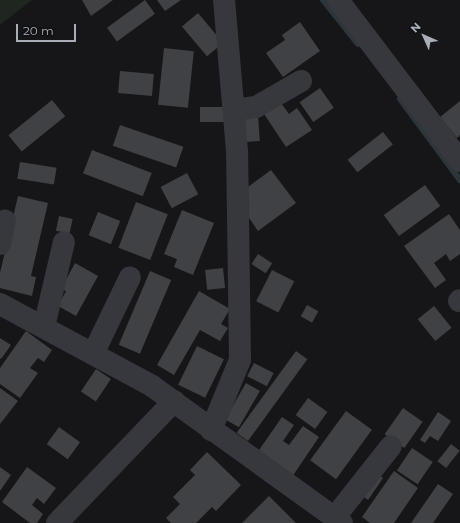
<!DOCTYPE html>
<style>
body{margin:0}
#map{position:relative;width:460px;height:523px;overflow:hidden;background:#161618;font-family:Montserrat,sans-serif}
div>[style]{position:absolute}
.green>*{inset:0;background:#1e261f}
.stream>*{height:6px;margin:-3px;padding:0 3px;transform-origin:3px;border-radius:3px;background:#2c353c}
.building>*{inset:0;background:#404145;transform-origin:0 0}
.minor>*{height:22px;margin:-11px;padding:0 11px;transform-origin:11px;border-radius:11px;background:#37383d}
span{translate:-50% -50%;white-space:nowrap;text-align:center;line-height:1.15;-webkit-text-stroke:3px #111113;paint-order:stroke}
.north{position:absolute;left:404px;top:16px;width:40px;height:40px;-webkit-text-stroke:3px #111113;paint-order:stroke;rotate:315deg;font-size:11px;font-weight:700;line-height:16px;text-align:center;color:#a8adb8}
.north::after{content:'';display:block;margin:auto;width:14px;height:18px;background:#a8adb8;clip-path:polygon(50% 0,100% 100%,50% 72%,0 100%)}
.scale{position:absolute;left:16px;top:24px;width:60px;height:18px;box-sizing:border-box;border:2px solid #a8adb8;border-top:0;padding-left:5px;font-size:12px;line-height:14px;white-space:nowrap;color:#a8adb8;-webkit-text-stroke:3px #111113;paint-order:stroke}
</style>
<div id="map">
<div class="green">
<div style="clip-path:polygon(0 0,32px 0,0 25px)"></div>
</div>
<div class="stream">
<div style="left:323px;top:0;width:56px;rotate:51.5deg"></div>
<div style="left:400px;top:99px;width:101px;rotate:53.5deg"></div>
</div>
<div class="building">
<div style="clip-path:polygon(82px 0,113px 0,91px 16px)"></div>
<div style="left:145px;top:0;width:17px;height:47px;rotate:54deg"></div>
<div style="clip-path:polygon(157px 0,181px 0,165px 11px)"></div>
<div style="left:198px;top:13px;width:39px;height:21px;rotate:50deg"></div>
<div style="clip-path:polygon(300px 22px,320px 51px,283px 77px,266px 53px,285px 40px,282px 35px)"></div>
<div style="left:164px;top:48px;width:30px;height:57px;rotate:6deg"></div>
<div style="left:120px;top:71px;width:34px;height:22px;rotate:5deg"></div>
<div style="left:320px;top:88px;width:24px;height:25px;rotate:55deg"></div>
<div style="left:52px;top:100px;width:21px;height:56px;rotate:51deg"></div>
<div style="clip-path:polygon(460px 101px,460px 135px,457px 138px,440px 117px)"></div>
<div style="clip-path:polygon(281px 103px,289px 114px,297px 108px,312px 130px,286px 147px,264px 114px)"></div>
<div style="left:225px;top:107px;width:15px;height:25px;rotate:90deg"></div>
<div style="left:258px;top:115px;width:26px;height:15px;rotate:86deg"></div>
<div style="left:120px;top:125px;width:67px;height:22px;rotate:19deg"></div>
<div style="left:383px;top:132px;width:16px;height:45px;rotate:52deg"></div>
<div style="left:92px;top:150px;width:64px;height:25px;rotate:21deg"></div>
<div style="left:20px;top:162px;width:37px;height:17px;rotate:9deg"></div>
<div style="clip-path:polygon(271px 170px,296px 203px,258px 231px,249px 218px,248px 187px)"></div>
<div style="left:187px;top:173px;width:24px;height:30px;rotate:62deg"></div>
<div style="left:425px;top:185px;width:26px;height:51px;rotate:54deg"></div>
<div style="clip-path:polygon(18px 196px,48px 203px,31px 276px,36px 277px,32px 296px,0 288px,0 273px)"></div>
<div style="left:136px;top:202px;width:34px;height:49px;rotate:21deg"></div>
<div style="clip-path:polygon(182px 210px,214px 223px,193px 275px,174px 267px,177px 259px,164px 254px)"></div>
<div style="left:98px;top:212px;width:24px;height:25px;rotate:22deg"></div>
<div style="clip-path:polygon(449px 214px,460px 230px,460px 254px,450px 261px,446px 254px,434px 263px,446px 280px,435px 288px,404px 246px)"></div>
<div style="left:59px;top:216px;width:14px;height:15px;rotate:12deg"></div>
<div style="left:258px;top:254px;width:17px;height:12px;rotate:33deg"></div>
<div style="clip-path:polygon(75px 263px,98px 276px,76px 316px,58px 306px,66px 291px,61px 289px)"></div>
<div style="left:223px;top:268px;width:20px;height:18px;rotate:84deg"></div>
<div style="left:272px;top:270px;width:25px;height:35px;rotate:27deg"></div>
<div style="left:150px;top:271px;width:23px;height:80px;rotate:23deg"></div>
<div style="clip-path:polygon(199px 291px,230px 309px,221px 324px,228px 328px,220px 341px,200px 330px,174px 375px,157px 365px)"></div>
<div style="left:307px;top:305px;width:13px;height:13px;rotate:29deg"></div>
<div style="left:434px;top:306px;width:28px;height:21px;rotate:51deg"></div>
<div style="clip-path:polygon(26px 331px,52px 350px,44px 362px,38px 358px,30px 368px,38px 373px,20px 398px,0 384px,0 368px)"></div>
<div style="clip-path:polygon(0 338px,11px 345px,1px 359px,0 358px)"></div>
<div style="left:197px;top:346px;width:30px;height:43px;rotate:26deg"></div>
<div style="left:296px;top:351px;width:14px;height:101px;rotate:36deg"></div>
<div style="left:254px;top:363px;width:22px;height:15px;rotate:27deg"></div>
<div style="left:96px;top:369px;width:18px;height:27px;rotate:34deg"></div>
<div style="left:246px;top:383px;width:16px;height:42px;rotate:30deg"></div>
<div style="clip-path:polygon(0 388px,18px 401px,0 424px)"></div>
<div style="left:308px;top:398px;width:24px;height:21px;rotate:36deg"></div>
<div style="left:403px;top:408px;width:24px;height:32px;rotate:35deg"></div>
<div style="left:346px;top:411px;width:32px;height:61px;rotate:36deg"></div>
<div style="clip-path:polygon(438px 412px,451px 421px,438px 441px,430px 436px,425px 443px,420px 440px)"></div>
<div style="clip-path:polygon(282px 417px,294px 425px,283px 441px,289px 445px,303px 426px,319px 437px,292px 477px,257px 453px)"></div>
<div style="left:59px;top:427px;width:26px;height:21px;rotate:36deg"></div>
<div style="left:451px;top:444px;width:11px;height:22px;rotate:38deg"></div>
<div style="left:412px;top:448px;width:25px;height:27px;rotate:34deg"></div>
<div style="clip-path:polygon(207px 452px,241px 485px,216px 511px,212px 507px,196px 523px,171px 523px,166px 518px,180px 504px,173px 497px,195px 475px,190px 470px)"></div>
<div style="clip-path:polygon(0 467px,11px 475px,0 491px)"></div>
<div style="clip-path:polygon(27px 467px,56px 488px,44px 504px,37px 498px,32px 505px,43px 514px,37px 523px,30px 523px,2px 502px)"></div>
<div style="clip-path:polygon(394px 471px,418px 488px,394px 523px,370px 523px,362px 517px)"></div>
<div style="clip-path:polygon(376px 473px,383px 478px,368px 500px,360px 494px)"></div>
<div style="clip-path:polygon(438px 484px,453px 494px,433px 523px,411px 523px)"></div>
<div style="clip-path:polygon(269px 496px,296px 523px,242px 523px)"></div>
</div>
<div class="minor">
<div style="left:338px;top:0;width:202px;rotate:52.8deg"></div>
<div style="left:234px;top:110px;width:22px;rotate:-8deg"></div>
<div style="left:256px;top:107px;width:52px;rotate:-30deg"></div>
<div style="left:0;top:244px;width:24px;rotate:-78deg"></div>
<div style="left:459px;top:301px;width:1px;rotate:-45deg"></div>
<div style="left:0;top:304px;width:173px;rotate:28.3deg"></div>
<div style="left:152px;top:386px;width:234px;rotate:35.8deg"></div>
<div style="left:44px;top:327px;width:87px;rotate:-76.8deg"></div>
<div style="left:93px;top:354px;width:85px;rotate:-64.3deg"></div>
<div style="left:211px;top:430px;width:76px;rotate:-67.5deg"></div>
<div style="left:240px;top:360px;width:209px;rotate:-90.8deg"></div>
<div style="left:237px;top:151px;width:152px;rotate:-94.9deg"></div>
<div style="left:335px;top:517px;width:90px;rotate:-51.7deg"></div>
<div style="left:57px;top:523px;width:169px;rotate:-46.2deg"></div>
</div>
<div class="north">N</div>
<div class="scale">20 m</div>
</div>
